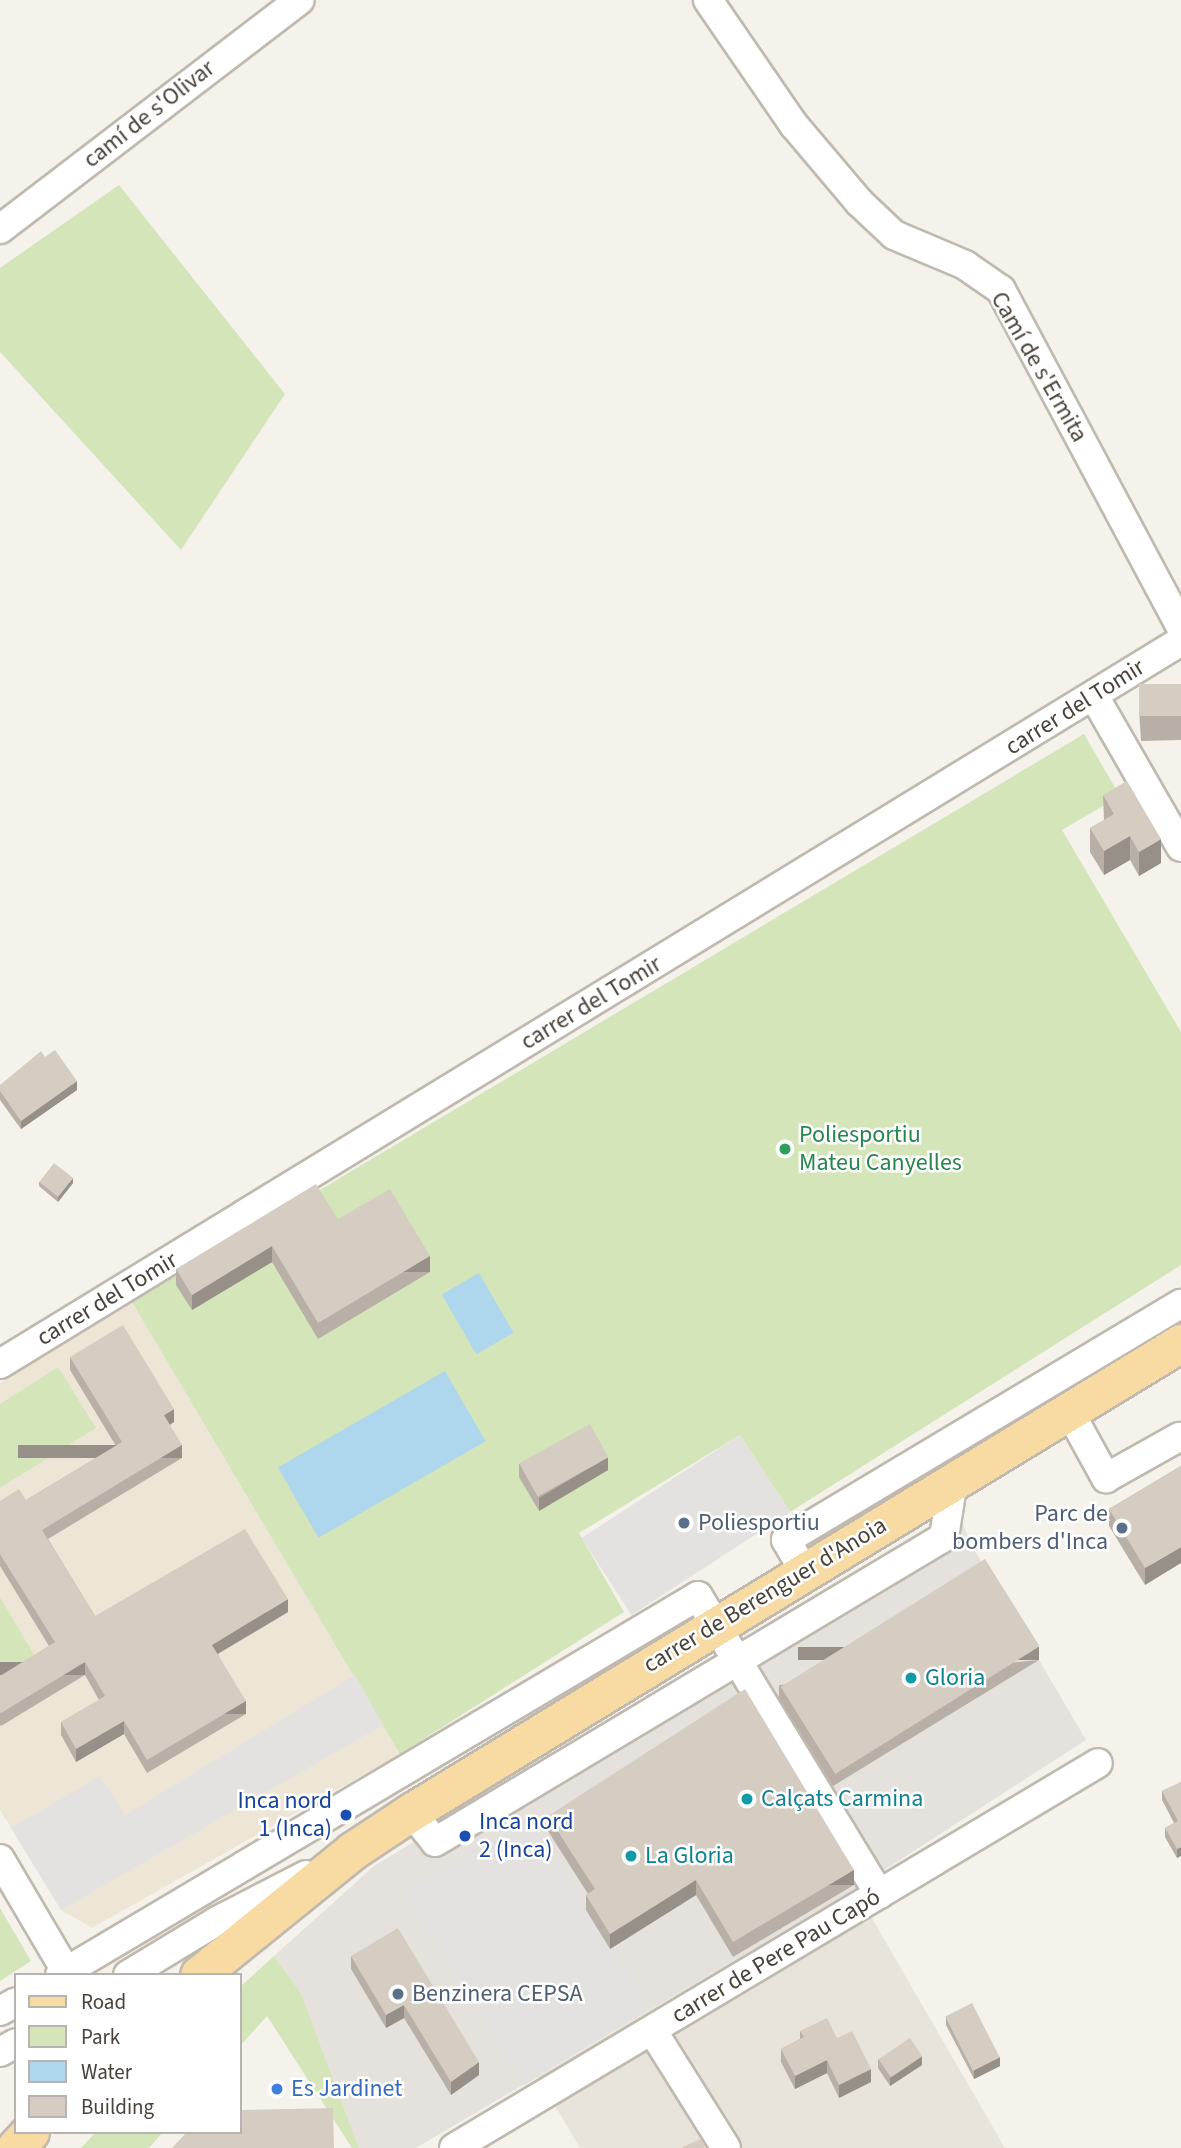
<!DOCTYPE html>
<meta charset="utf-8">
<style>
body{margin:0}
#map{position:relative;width:1181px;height:2148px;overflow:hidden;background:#f5f2ec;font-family:"Source Sans 3",sans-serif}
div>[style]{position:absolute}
.residential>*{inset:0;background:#e8e3db}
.industrial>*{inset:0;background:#e5e1dd}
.education>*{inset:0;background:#ede6d7}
.green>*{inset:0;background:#d3e5b9}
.parking>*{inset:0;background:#e4e2e0;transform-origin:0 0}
.water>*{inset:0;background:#aed6ec;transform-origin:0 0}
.roads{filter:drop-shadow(2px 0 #c0b9af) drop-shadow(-2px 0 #c0b9af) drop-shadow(0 2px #c0b9af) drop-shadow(0 -2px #c0b9af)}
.minor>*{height:28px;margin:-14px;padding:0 14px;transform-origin:14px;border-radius:14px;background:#fff}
.major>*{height:37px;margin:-18.5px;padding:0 18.5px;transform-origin:18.5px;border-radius:18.5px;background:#f7dba3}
.wall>*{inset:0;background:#b8b0a7}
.shaded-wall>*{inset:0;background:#969088;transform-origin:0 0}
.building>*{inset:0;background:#d6cdc2;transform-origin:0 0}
.dots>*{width:19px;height:19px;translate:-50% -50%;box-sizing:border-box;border:4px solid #fff;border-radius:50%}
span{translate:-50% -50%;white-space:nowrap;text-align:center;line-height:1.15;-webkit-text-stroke:5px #fff;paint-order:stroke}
.street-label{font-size:24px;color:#49423a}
.leisure-label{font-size:24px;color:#27864d}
.left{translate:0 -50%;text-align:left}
.service-label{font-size:24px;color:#4e5e75}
.right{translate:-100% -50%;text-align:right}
.culture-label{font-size:24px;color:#0d838f}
.transit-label{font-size:24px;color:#164399}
.shop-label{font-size:24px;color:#366cbe}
.legend{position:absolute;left:14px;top:1973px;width:228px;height:161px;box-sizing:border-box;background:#fff;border:2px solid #b6b3b0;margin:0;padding:9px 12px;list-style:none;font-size:21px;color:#49423a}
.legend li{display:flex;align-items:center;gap:14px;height:35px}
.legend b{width:35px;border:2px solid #b6b3b0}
</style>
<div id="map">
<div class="residential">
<div style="clip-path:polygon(855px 1889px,1005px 2148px,580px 2148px,538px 2077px)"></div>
</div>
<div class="industrial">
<div style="clip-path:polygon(958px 1512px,971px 1544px,1086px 1740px,855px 1889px,416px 2148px,359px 2148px,301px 1993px,274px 1956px,374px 1866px)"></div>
</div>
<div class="education">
<div style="clip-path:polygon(132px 1302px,268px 1521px,400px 1754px,92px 1928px,61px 1910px,0 1810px,0 1383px)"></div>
</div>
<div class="green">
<div style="clip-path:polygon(119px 185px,285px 394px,181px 550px,0 352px,0 268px)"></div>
<div style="clip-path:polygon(1084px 734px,1120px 796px,1062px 830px,1181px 1032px,1181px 1265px,790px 1512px,740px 1435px,579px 1533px,624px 1612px,400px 1754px,132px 1302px)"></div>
<div style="clip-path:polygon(58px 1367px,96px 1428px,0 1488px,0 1404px)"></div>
<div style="clip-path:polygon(0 1597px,34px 1655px,0 1678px)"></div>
<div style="clip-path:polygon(0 1908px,31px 1961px,0 1981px)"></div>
<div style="clip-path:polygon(274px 1956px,301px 1993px,359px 2148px,352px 2148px,267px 2016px,240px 2046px,240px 1987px)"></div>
<div style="clip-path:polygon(96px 2132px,163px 2132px,149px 2148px,81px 2148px)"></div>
</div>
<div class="parking">
<div style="left:740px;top:1435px;width:92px;height:189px;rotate:57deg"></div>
<div style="clip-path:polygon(355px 1675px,383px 1725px,61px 1910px,11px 1828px,100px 1776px,125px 1815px)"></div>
<div style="left:529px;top:1817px;width:225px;height:146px;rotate:58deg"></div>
</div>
<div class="water">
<div style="left:479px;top:1273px;width:69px;height:43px;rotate:60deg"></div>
<div style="left:445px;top:1371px;width:81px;height:193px;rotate:60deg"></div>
</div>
<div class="roads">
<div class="minor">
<div style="left:708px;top:0;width:152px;rotate:55.5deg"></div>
<div style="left:794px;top:125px;width:101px;rotate:49.8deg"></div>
<div style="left:859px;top:202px;width:48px;rotate:43.3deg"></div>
<div style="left:894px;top:235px;width:77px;rotate:22.9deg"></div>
<div style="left:965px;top:265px;width:44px;rotate:34.8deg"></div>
<div style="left:1001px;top:290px;width:382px;rotate:61.9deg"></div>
<div style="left:0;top:229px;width:377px;rotate:-37.4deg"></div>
<div style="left:1094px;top:696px;width:174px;rotate:60.1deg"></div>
<div style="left:0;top:1364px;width:1385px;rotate:-31.47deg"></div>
<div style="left:1069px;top:1411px;width:77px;rotate:61.1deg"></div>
<div style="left:1106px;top:1478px;width:84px;rotate:-29.3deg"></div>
<div style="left:804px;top:1571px;width:36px;rotate:-120deg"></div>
<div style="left:786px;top:1540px;width:460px;rotate:-30.9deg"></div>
<div style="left:411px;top:1812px;width:38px;rotate:51deg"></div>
<div style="left:435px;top:1842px;width:593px;rotate:-30.93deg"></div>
<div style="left:944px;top:1537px;width:57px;rotate:-80.9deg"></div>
<div style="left:0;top:1859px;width:130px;rotate:59.5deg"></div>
<div style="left:60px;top:1975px;width:742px;rotate:-30.71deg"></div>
<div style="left:698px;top:1596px;width:349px;rotate:58.7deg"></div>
<div style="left:128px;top:1975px;width:104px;rotate:-31.2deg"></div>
<div style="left:217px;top:1921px;width:100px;rotate:-27.3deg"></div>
<div style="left:0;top:2011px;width:18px;rotate:-29deg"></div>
<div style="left:652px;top:2030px;width:139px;rotate:57.9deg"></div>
<div style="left:0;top:2052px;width:18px;rotate:-29deg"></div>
<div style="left:454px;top:2148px;width:750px;rotate:-30.87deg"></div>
</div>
<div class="major">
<div style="left:199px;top:1975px;width:197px;rotate:-39deg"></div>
<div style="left:352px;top:1851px;width:71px;rotate:-33.5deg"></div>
<div style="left:411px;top:1812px;width:902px;rotate:-31.35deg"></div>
<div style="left:15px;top:2148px;width:22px;rotate:-47deg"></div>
</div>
</div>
<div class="wall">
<div style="clip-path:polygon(1181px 684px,1181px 740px,1141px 741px,1139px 710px,1139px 686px)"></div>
<div style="clip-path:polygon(1103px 795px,1161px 863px,1139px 876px,1130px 860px,1104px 875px,1090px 852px,1090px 828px,1104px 820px)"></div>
<div style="clip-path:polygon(45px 1057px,77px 1090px,21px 1129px,0 1100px,0 1085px)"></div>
<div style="clip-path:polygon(39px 1182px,73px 1183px,58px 1202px,39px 1186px)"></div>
<div style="clip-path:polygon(338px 1219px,430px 1272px,318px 1339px,272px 1262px,192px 1310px,176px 1285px,176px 1269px)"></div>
<div style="clip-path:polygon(70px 1357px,174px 1422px,170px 1425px,182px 1458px,48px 1539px,95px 1616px,288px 1612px,218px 1654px,246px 1714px,147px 1773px,124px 1734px,76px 1762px,61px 1735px,61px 1722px,99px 1700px,85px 1675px,1px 1726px,0 1725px,0 1676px,49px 1646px,0 1566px,0 1501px,26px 1500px,116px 1446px,70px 1370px)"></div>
<div style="clip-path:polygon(519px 1464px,608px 1470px,539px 1511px,519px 1477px)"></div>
<div style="clip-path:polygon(1181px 1466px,1145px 1585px,1109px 1526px,1109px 1509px)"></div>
<div style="clip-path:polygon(1039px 1660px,833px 1786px,779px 1698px,779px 1685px)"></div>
<div style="clip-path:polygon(1181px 1782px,1177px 1858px,1165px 1837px,1165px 1828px,1174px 1823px,1162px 1800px,1162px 1791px)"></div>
<div style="clip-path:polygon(548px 1816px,854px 1885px,733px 1957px,696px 1895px,610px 1949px,586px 1910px,586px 1895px,588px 1894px,548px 1831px)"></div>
<div style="clip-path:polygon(351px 1956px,479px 2075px,451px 2095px,404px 2018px,386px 2028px,351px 1969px)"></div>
<div style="clip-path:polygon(946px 2017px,1000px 2066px,974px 2079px,946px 2025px)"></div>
<div style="clip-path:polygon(800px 2031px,837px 2038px,871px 2082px,839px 2098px,827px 2073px,795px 2089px,781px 2062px,781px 2049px,800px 2039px)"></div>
<div style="clip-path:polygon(878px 2059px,922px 2065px,890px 2086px,878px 2068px)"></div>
</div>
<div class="shaded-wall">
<div style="clip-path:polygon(1130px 836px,1130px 860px,1104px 875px,1104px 851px)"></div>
<div style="clip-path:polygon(1161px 839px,1161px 863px,1139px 876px,1139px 852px)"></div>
<div style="clip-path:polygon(77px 1081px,77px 1090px,21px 1129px,21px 1121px)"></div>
<div style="clip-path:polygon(73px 1178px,73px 1183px,58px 1202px,58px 1197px)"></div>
<div style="clip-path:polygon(272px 1246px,272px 1262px,192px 1310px,192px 1295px)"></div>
<div style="left:430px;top:1256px;width:16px;height:131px;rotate:90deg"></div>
<div style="clip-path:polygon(174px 1409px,174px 1422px,164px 1428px,164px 1415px)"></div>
<div style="left:182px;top:1445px;width:13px;height:164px;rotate:90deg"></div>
<div style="clip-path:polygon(608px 1457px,608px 1470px,539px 1511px,539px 1498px)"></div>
<div style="clip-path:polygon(1181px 1547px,1181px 1563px,1145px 1585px,1145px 1568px)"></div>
<div style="clip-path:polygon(288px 1599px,288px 1612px,212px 1657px,212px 1645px)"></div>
<div style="left:1039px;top:1647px;width:13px;height:241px;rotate:90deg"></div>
<div style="left:85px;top:1662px;width:13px;height:98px;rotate:90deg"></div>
<div style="left:246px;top:1701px;width:13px;height:115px;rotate:90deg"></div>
<div style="clip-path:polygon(124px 1721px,124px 1734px,76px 1762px,76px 1749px)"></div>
<div style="clip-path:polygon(1181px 1847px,1181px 1856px,1177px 1858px,1177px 1849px)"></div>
<div style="left:854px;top:1870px;width:15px;height:141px;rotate:90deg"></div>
<div style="clip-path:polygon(696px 1880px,696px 1895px,610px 1949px,610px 1934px)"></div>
<div style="clip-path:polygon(404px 2005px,404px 2018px,386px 2028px,386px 2015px)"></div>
<div style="clip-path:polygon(922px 2056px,922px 2065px,890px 2086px,890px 2077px)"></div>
<div style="clip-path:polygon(1000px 2057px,1000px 2066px,974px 2079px,974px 2070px)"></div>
<div style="clip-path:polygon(827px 2060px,827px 2073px,795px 2089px,795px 2076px)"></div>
<div style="clip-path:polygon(479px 2062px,479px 2075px,451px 2095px,451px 2082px)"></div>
<div style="clip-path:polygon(871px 2069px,871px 2082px,839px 2098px,839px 2085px)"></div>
</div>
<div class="building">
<div style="left:1181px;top:684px;width:32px;height:42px;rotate:90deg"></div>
<div style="clip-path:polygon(1127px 781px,1161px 839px,1139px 852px,1130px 836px,1104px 851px,1090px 828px,1114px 814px,1103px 795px)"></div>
<div style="clip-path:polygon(55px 1050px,77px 1081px,21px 1121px,0 1091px,0 1085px,41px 1051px,45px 1057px)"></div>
<div style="left:54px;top:1163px;width:24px;height:24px;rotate:38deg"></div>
<div style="clip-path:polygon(316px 1184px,338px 1219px,390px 1189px,430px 1256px,318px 1323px,272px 1246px,192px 1295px,176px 1269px)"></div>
<div style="clip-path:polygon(123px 1325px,174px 1409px,164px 1415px,182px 1445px,42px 1530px,95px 1616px,245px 1529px,288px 1599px,212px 1645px,246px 1701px,147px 1760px,124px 1721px,76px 1749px,61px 1722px,105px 1696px,85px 1662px,1px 1713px,0 1712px,0 1676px,55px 1642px,0 1554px,0 1501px,19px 1489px,26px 1500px,122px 1442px,70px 1357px)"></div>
<div style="left:590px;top:1424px;width:38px;height:81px;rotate:61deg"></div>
<div style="clip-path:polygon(1181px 1466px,1181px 1547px,1145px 1568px,1109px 1509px)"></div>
<div style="left:985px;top:1559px;width:103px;height:241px;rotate:58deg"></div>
<div style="clip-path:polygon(745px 1689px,854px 1870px,733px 1942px,696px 1880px,610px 1934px,586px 1895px,595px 1889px,548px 1816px)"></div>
<div style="clip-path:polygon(1181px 1782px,1181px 1847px,1177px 1849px,1165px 1828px,1178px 1821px,1162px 1791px)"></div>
<div style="clip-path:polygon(398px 1928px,479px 2062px,451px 2082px,404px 2005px,386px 2015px,351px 1956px)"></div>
<div style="left:972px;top:2003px;width:61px;height:30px;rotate:63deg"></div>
<div style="clip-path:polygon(827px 2018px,837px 2038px,852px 2031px,871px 2069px,839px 2085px,827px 2060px,795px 2076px,781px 2049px,804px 2037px,800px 2031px)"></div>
<div style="left:910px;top:2038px;width:22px;height:38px;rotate:56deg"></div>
<div style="clip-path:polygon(333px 2108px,334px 2148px,172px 2148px,187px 2132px,240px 2132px,240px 2110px)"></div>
<div style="clip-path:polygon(701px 2139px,705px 2148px,683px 2148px,682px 2147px)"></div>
</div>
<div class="dots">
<div style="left:785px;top:1149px;background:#2e9e5b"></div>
<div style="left:684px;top:1523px;background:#5c6f8a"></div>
<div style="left:1122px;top:1528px;background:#5c6f8a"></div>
<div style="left:911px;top:1678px;background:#0f9aa8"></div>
<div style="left:747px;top:1799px;background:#0f9aa8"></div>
<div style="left:346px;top:1815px;background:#1a4fb4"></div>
<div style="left:465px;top:1836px;background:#1a4fb4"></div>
<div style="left:631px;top:1856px;background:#0f9aa8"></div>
<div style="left:398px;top:1994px;background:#5c6f8a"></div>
<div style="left:277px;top:2089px;background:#3f7fe0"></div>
</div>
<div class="street-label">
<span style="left:149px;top:114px;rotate:-38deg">camí de s'Olivar</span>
<span style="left:1039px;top:367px;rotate:60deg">Camí de s'Ermita</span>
<span style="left:1075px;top:707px;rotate:-32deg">carrer del Tomir</span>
<span style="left:591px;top:1003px;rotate:-31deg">carrer del Tomir</span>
<span style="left:107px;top:1299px;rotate:-31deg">carrer del Tomir</span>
<span style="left:765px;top:1595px;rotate:-31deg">carrer de Berenguer d'Anoia</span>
<span style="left:776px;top:1956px;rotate:-31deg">carrer de Pere Pau Capó</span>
</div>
<div class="leisure-label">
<span class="left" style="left:799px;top:1149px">Poliesportiu<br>Mateu Canyelles</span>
</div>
<div class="service-label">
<span class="right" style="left:1108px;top:1528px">Parc de<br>bombers d'Inca</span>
<span class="left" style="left:698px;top:1523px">Poliesportiu</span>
<span class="left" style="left:412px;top:1994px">Benzinera CEPSA</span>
</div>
<div class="culture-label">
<span class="left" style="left:925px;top:1678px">Gloria</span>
<span class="left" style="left:761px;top:1799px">Calçats Carmina</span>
<span class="left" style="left:645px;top:1856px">La Gloria</span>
</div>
<div class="transit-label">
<span class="right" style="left:332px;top:1815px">Inca nord<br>1 (Inca)</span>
<span class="left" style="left:479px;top:1836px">Inca nord<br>2 (Inca)</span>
</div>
<div class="shop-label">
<span class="left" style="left:291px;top:2089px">Es Jardinet</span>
</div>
<ul class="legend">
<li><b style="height:9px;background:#f7dba3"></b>Road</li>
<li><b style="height:19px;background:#d3e5b9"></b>Park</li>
<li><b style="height:19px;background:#aed6ec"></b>Water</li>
<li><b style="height:19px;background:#d6cdc2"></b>Building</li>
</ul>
</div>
